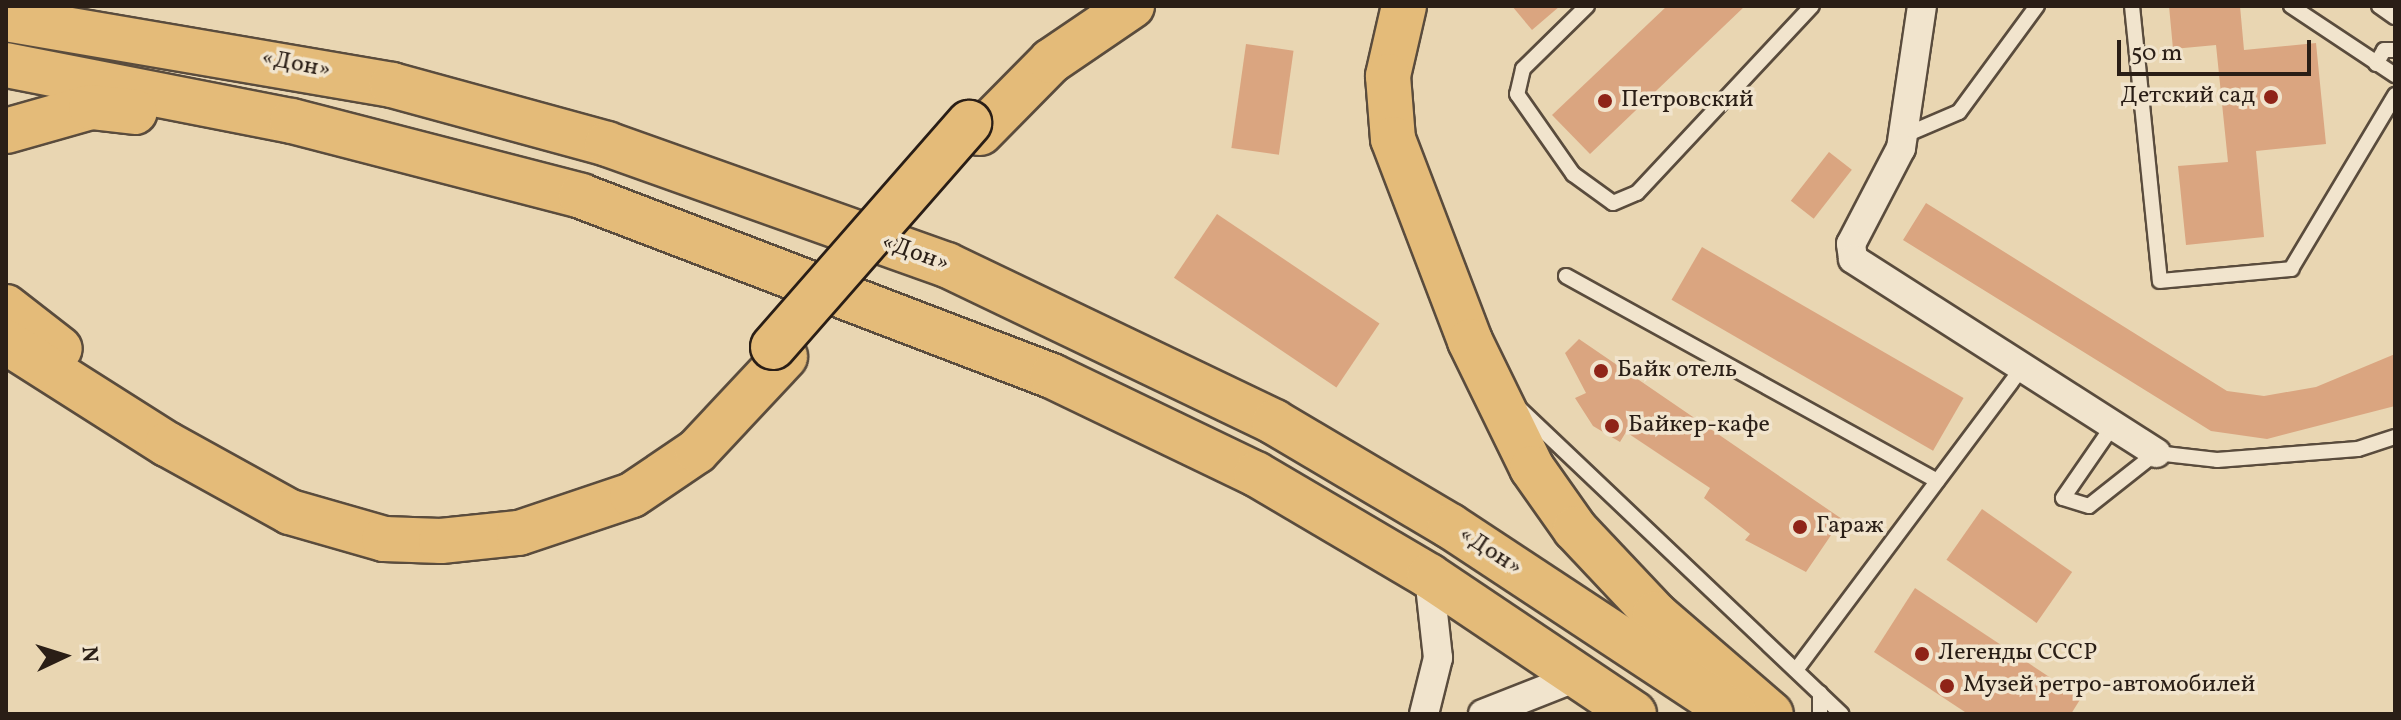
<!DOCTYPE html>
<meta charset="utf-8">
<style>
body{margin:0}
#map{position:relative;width:2401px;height:720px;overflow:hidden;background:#e9d6b2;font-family:Vollkorn,serif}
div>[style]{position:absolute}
.building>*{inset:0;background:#daa580;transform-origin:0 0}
.roads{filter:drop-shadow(2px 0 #5a4c3d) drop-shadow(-2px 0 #5a4c3d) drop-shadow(0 2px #5a4c3d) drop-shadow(0 -2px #5a4c3d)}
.lane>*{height:14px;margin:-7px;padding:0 7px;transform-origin:7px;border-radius:7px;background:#f1e4cd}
.street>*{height:28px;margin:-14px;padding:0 14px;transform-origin:14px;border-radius:14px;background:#f1e4cd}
.highway>*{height:44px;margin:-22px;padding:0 22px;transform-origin:22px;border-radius:22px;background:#e4bb79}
.bridges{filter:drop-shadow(2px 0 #2a1e16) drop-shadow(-2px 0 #2a1e16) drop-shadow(0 2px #2a1e16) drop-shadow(0 -2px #2a1e16)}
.highway-bridge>*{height:44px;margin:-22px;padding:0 22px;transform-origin:22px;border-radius:22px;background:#e4bb79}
.dots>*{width:22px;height:22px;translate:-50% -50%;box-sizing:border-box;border:4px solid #f1e4cd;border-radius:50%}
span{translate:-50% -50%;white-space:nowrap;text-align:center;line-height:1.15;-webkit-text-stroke:7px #f1e4cd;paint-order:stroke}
.street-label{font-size:24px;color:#2a1e16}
.poi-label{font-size:24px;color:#2a1e16}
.right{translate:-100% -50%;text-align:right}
.left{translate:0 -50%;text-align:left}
.frame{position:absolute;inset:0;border:8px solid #2a1e16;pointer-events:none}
.north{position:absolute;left:24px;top:616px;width:80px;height:80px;-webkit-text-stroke:6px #f1e4cd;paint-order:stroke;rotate:86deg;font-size:22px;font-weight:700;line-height:32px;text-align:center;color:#2a1e16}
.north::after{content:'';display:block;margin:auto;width:28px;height:36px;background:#2a1e16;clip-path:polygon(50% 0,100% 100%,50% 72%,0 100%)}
.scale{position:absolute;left:2117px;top:40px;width:194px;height:36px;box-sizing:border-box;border:4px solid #2a1e16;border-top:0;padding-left:10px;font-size:24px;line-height:28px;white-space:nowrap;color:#2a1e16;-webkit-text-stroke:6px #f1e4cd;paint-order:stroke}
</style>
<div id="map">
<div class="building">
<div style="clip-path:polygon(1512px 6px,1560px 6px,1532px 30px)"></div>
<div style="clip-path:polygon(1667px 6px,1745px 6px,1590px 154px,1552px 115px)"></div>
<div style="clip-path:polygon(2169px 6px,2240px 6px,2244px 50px,2316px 43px,2326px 144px,2256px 151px,2264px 237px,2186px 245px,2178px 166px,2228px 162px,2216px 45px,2173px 49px)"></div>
<div style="left:1246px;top:44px;width:48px;height:105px;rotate:8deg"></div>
<div style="left:1829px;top:152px;width:29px;height:62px;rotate:38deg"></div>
<div style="clip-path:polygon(1926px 203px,2227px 391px,2264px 396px,2316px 387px,2395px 354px,2395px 406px,2267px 439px,2211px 431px,1903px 240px)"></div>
<div style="left:1217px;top:214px;width:196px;height:77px;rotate:34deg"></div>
<div style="left:1702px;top:247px;width:302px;height:61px;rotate:30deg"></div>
<div style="clip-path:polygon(1579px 339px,1842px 519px,1806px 572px,1745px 540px,1750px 534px,1704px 498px,1710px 488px,1626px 432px,1620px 442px,1593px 426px,1575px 398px,1586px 393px,1565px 353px)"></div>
<div style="left:1982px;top:509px;width:110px;height:62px;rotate:35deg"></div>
<div style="clip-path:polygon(1915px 588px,2081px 698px,2071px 714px,1968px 714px,1874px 652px)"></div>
</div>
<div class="roads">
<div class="lane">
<div style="left:1587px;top:6px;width:90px;rotate:135.5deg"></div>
<div style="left:1523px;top:69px;width:26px;rotate:103deg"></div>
<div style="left:1517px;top:94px;width:98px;rotate:55deg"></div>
<div style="left:1573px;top:174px;width:49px;rotate:35.9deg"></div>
<div style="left:1613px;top:203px;width:26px;rotate:-23deg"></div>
<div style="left:1637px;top:193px;width:256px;rotate:-46.9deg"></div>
<div style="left:2132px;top:6px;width:276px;rotate:84.2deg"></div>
<div style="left:2160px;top:281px;width:132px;rotate:-5.2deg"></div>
<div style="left:2291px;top:269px;width:203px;rotate:-59.1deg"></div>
<div style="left:2291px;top:6px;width:125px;rotate:33.6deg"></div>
<div style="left:2379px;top:6px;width:19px;rotate:35deg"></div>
<div style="left:2376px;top:64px;width:16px;rotate:-60deg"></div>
<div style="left:2384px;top:50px;width:11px"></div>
<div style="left:1903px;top:136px;width:61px;rotate:-23.2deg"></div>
<div style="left:1959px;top:112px;width:132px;rotate:-53.7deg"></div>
<div style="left:1566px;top:276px;width:424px;rotate:28.9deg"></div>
<div style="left:1518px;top:407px;width:446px;rotate:43.5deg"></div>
<div style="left:2112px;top:427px;width:51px;rotate:30.6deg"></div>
<div style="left:2156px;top:453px;width:85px;rotate:141.7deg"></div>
<div style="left:2089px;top:506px;width:27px;rotate:-163deg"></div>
<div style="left:2063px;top:498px;width:86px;rotate:-55.4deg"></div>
<div style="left:2156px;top:453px;width:61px;rotate:6.5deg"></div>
<div style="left:2217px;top:460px;width:141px;rotate:-4.5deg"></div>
<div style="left:2358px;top:449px;width:39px;rotate:-18deg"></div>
<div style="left:1796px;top:670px;width:377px;rotate:-53.2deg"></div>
<div style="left:1820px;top:693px;width:21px;rotate:90deg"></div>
</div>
<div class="street">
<div style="left:1922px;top:6px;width:144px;rotate:98.4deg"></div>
<div style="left:1901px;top:148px;width:108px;rotate:117.5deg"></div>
<div style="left:1851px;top:244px;width:15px;rotate:82deg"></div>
<div style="left:1853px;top:259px;width:360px;rotate:32.6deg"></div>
<div style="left:1424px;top:714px;width:58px;rotate:-76deg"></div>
<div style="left:1438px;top:658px;width:82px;rotate:-96.3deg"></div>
<div style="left:1483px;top:714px;width:106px;rotate:-21.5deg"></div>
</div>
<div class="highway">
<div style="left:1404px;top:6px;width:72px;rotate:102.9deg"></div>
<div style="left:1388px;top:76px;width:63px;rotate:85.5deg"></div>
<div style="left:1393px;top:139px;width:216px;rotate:69.1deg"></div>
<div style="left:1470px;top:341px;width:141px;rotate:64deg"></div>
<div style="left:1532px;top:468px;width:75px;rotate:54.8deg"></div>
<div style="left:1575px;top:529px;width:117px;rotate:46.7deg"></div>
<div style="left:1655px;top:614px;width:153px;rotate:40.8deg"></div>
<div style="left:6px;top:19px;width:392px;rotate:9.7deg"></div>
<div style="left:392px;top:85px;width:223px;rotate:15.3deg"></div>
<div style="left:607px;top:144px;width:361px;rotate:19.6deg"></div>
<div style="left:947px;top:265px;width:363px;rotate:25.6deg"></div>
<div style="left:1274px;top:422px;width:204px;rotate:30.6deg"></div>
<div style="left:1450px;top:526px;width:341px;rotate:33.4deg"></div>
<div style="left:6px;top:65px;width:291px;rotate:11.1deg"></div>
<div style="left:292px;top:121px;width:299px;rotate:14.5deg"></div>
<div style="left:581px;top:196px;width:504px;rotate:20.92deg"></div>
<div style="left:1052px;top:376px;width:226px;rotate:25.7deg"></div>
<div style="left:1256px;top:474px;width:201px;rotate:30.5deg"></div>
<div style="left:1429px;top:576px;width:247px;rotate:33.9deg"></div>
<div style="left:6px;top:131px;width:88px;rotate:-15.8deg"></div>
<div style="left:91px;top:107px;width:44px;rotate:6.5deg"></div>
<div style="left:980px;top:133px;width:101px;rotate:-45.4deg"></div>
<div style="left:1051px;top:61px;width:98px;rotate:-34.2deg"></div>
<div style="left:6px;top:307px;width:68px;rotate:37.9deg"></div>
<div style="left:6px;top:342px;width:191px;rotate:32.4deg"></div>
<div style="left:167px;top:444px;width:141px;rotate:28.9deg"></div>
<div style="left:290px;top:512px;width:98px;rotate:16deg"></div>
<div style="left:384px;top:539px;width:57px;rotate:2deg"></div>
<div style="left:441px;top:541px;width:78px;rotate:-5.9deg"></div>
<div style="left:519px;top:533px;width:119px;rotate:-18.6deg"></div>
<div style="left:632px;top:495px;width:78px;rotate:-34.1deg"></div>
<div style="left:697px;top:451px;width:129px;rotate:-46.9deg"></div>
</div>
</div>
<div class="bridges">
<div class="highway-bridge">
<div style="left:773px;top:347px;width:298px;rotate:-48.8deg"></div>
</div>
</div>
<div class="dots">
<div style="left:2271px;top:97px;background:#8f2418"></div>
<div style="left:1605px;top:101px;background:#8f2418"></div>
<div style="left:1601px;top:371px;background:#8f2418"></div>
<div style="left:1612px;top:426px;background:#8f2418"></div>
<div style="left:1800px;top:527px;background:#8f2418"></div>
<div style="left:1922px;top:654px;background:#8f2418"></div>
<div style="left:1947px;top:686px;background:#8f2418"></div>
</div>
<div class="street-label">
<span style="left:296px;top:65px;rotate:11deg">«Дон»</span>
<span style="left:915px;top:254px;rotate:20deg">«Дон»</span>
<span style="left:1490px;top:552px;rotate:33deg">«Дон»</span>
</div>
<div class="poi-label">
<span class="right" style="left:2255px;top:97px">Детский сад</span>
<span class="left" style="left:1621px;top:101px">Петровский</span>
<span class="left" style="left:1617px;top:371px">Байк отель</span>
<span class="left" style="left:1628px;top:426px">Байкер-кафе</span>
<span class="left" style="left:1816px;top:527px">Гараж</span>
<span class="left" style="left:1938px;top:654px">Легенды СССР</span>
<span class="left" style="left:1963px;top:686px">Музей ретро-автомобилей</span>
</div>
<div class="frame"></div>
<div class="north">N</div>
<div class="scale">50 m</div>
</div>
